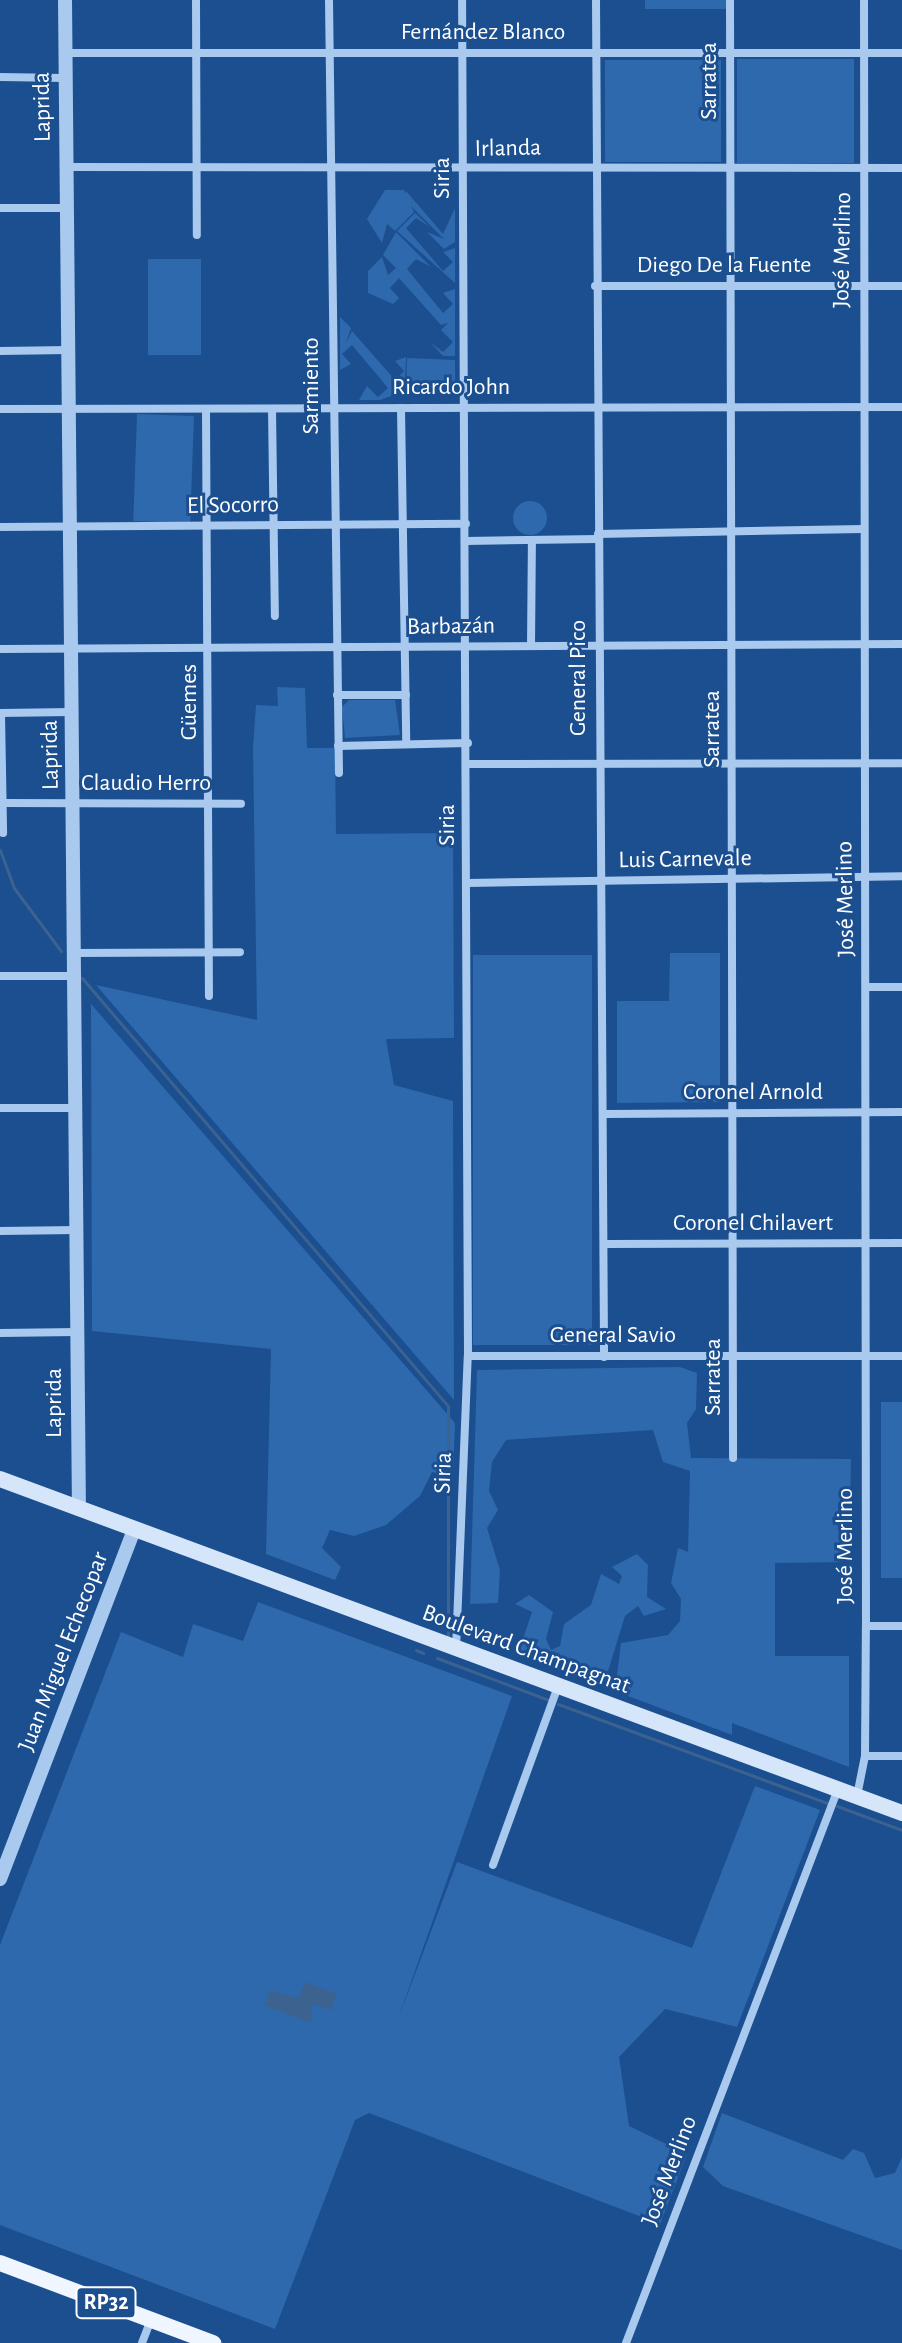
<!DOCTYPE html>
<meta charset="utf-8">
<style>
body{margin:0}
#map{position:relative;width:902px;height:2343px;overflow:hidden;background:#1b4f8f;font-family:"Alegreya Sans",sans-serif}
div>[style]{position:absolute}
.green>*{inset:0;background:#2e69ad;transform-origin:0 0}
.round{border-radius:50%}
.water>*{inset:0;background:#3c6290}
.stream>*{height:3px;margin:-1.5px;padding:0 1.5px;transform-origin:1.5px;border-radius:1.5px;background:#3c6290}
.minor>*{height:8px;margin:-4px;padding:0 4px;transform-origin:4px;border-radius:4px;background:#a9c9ee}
.tertiary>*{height:14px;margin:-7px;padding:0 7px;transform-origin:7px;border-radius:7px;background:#a9c9ee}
.secondary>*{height:16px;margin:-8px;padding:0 8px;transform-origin:8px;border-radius:8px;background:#d6e6fa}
.primary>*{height:16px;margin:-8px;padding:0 8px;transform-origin:8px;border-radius:8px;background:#f0f6ff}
span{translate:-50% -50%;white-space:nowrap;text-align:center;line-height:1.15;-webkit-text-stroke:6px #1b4f8f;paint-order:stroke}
.shield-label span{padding:2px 6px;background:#1b4f8f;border:2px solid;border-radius:6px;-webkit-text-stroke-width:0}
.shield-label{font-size:22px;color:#fff;font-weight:700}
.street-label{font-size:24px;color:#fff}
</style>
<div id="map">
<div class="green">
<div style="left:645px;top:0;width:82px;height:9px"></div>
<div style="left:737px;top:59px;width:117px;height:104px"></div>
<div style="left:605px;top:60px;width:116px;height:102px"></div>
<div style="clip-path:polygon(385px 190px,404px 190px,414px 212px,395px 231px,387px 224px,382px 243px,367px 219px)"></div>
<div style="clip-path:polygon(406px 191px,443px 234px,455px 208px,455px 242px,444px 249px,427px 232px,444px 239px,406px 201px)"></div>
<div style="clip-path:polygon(415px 213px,430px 227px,416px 218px,406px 228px,443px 271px,453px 262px,443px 252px,455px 248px,455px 283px,397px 231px)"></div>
<div style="clip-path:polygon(396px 232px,431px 267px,416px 259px,407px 269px,443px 313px,453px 304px,443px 293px,455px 289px,455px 356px,443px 356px,430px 342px,443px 352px,453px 342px,441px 330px,448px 323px,441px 325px,399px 278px,390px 288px,399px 298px,393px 304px,368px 293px,368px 271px,382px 257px,388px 275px,396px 268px,383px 255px)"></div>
<div style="left:148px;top:259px;width:53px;height:96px"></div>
<div style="clip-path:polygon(340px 317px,351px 328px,346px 343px,352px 331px,395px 380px,404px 371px,395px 361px,406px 357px,405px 382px,402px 392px,380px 400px,359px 400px,367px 386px,378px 397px,388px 388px,352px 345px,342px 354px,351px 364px,340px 370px)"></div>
<div style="clip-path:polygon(407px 358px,455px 360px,455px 385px,406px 392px)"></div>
<div style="left:137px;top:414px;width:57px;height:107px;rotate:2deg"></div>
<div class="round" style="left:513px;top:501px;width:34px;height:34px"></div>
<div style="clip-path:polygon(277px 687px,305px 688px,307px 748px,335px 748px,336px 834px,453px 833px,454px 1038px,386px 1039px,394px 1085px,453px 1101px,454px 1400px,96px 985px,257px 1020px,253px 748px,256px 705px,278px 706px)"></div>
<div style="clip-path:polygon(349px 700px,395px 700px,400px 735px,345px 738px,342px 707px)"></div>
<div style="clip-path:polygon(670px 953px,720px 953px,720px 1102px,617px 1103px,617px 1001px,669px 1001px)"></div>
<div style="left:592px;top:955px;width:390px;height:119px;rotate:90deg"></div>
<div style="clip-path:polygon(91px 1004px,455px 1423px,453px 1477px,432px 1472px,420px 1496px,386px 1525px,354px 1536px,330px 1530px,322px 1548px,341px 1567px,335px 1580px,266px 1554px,271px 1349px,92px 1331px)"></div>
<div style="clip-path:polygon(680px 1367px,697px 1373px,696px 1409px,687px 1423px,691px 1458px,851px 1459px,849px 1562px,775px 1563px,775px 1656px,849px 1656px,849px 1767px,732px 1723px,732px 1735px,615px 1691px,621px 1643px,668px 1635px,680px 1621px,681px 1599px,671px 1583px,678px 1548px,688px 1552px,690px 1471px,663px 1462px,653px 1430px,506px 1440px,492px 1462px,489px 1491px,498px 1510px,487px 1528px,500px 1570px,498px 1603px,470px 1604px,477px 1370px)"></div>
<div style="left:881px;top:1402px;width:21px;height:176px"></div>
<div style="clip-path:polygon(637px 1554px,648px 1565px,647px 1597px,666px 1609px,644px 1616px,638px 1606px,625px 1616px,604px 1684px,519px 1651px,532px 1612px,515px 1604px,529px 1595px,553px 1612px,546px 1639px,551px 1650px,560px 1646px,564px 1624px,591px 1605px,601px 1574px,619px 1584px,622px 1576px,612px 1567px)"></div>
<div style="clip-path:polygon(258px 1602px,512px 1696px,397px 2022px,457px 1862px,692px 1948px,755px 1786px,820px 1810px,737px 2027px,665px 2009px,619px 2057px,629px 2126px,687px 2154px,660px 2224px,369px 2113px,355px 2120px,275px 2329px,0 2225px,0 1945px,121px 1632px,183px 1657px,193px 1624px,243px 1641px)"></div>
<div style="clip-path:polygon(722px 2113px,843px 2160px,853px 2149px,864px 2153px,875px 2178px,895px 2173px,902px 2157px,902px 2250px,723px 2186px,703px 2167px)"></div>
</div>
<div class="water">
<div style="clip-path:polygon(305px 1982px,337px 1994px,331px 2010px,312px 2004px,311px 2023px,264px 2005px,270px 1991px,299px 1998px)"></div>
</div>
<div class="stream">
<div style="left:0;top:850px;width:40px;rotate:69.8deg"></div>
<div style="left:14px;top:888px;width:79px;rotate:53.3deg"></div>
<div style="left:82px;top:978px;width:563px;rotate:49.46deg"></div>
<div style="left:448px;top:1406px;width:232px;rotate:90deg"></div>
<div style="left:416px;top:1650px;width:8px;rotate:23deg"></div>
<div style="left:437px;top:1658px;width:120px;rotate:20.6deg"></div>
<div style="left:558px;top:1704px;width:287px;rotate:20.2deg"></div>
<div style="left:837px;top:1806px;width:69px;rotate:20.3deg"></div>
</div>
<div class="minor">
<div style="left:196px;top:0;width:235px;rotate:89.8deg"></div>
<div style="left:329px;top:0;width:773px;rotate:89.26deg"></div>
<div style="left:596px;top:0;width:1357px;rotate:89.66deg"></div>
<div style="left:730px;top:0;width:1458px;rotate:89.88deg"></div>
<div style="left:64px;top:53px;width:838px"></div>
<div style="left:0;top:77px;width:64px;rotate:0.9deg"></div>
<div style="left:67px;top:167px;width:835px;rotate:0.07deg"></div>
<div style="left:0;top:208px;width:68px"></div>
<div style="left:595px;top:286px;width:307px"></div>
<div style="left:0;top:351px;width:69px;rotate:-0.8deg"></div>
<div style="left:401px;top:408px;width:336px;rotate:89.1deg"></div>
<div style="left:0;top:409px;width:902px;rotate:-0.13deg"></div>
<div style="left:206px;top:409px;width:587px;rotate:89.71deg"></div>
<div style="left:272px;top:409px;width:207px;rotate:89.2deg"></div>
<div style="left:0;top:527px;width:466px;rotate:-0.4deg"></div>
<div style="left:598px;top:534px;width:265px;rotate:-1.1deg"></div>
<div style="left:466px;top:541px;width:132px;rotate:-0.9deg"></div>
<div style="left:531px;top:646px;width:106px;rotate:-89.5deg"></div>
<div style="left:0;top:649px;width:902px;rotate:-0.32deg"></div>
<div style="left:337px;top:695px;width:69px"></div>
<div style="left:0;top:713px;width:72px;rotate:-0.8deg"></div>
<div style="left:1px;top:713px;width:120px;rotate:89deg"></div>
<div style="left:338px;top:746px;width:130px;rotate:-1.3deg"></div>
<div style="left:468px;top:764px;width:434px;rotate:-0.1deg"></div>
<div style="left:3px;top:803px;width:238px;rotate:0.2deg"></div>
<div style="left:468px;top:883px;width:434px;rotate:-0.9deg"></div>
<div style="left:73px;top:953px;width:167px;rotate:-0.3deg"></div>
<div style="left:0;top:976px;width:73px"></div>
<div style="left:867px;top:987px;width:35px"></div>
<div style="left:0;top:1108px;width:75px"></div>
<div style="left:604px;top:1114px;width:298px;rotate:-0.4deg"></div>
<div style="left:0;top:1231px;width:77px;rotate:-0.7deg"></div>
<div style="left:604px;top:1244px;width:298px;rotate:-0.2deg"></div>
<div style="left:0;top:1333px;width:77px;rotate:-0.7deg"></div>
<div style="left:468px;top:1356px;width:434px"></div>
<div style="left:866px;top:1626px;width:36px"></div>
<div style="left:456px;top:1649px;width:293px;rotate:-87.7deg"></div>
<div style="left:468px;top:1356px;width:1356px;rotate:-90.25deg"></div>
<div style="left:865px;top:1756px;width:37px"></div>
<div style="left:857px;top:1796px;width:41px;rotate:-78.7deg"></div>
<div style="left:865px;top:1756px;width:130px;rotate:-89.6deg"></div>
<div style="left:866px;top:1626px;width:1626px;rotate:-90.07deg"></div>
<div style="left:493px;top:1865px;width:190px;rotate:-70deg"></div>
<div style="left:142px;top:2343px;width:25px;rotate:-69deg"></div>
<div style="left:626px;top:2343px;width:593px;rotate:-69.06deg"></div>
</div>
<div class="tertiary">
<div style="left:65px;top:0;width:1509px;rotate:89.47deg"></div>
<div style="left:0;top:1879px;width:374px;rotate:-69deg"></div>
</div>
<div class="secondary">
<div style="left:0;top:1479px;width:962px;rotate:20.32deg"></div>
</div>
<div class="primary">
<div style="left:0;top:2263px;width:228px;rotate:20.6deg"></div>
</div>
<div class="shield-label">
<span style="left:106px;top:2303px">RP32</span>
</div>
<div class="street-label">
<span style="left:483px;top:33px">Fernández Blanco</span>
<span style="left:710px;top:81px;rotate:-90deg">Sarratea</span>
<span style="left:43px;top:107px;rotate:-91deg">Laprida</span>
<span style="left:508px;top:149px;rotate:-1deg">Irlanda</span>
<span style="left:443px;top:178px;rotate:-90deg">Siria</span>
<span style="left:843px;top:250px;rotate:-89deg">José Merlino</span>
<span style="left:724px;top:266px">Diego De la Fuente</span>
<span style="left:312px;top:386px;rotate:-90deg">Sarmiento</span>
<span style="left:451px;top:388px">Ricardo John</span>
<span style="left:233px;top:506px;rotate:-1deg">El Socorro</span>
<span style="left:451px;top:627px;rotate:-1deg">Barbazán</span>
<span style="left:579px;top:678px;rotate:-90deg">General Pico</span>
<span style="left:190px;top:702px;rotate:-90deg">Güemes</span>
<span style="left:713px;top:729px;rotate:-90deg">Sarratea</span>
<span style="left:51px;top:755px;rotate:-91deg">Laprida</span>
<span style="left:146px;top:784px">Claudio Herro</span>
<span style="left:448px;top:825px;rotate:-90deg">Siria</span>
<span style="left:685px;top:860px;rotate:-1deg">Luis Carnevale</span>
<span style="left:846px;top:899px;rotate:-91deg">José Merlino</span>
<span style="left:753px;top:1093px">Coronel Arnold</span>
<span style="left:753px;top:1224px">Coronel Chilavert</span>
<span style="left:613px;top:1336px">General Savio</span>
<span style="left:714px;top:1377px;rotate:-90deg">Sarratea</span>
<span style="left:55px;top:1403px;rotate:-90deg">Laprida</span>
<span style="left:444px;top:1473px;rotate:-88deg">Siria</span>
<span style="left:846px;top:1546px;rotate:-90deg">José Merlino</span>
<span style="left:526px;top:1650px;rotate:20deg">Boulevard Champagnat</span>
<span style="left:64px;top:1652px;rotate:-69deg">Juan Miguel Echecopar</span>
<span style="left:670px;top:2171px;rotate:-69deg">José Merlino</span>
</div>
</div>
